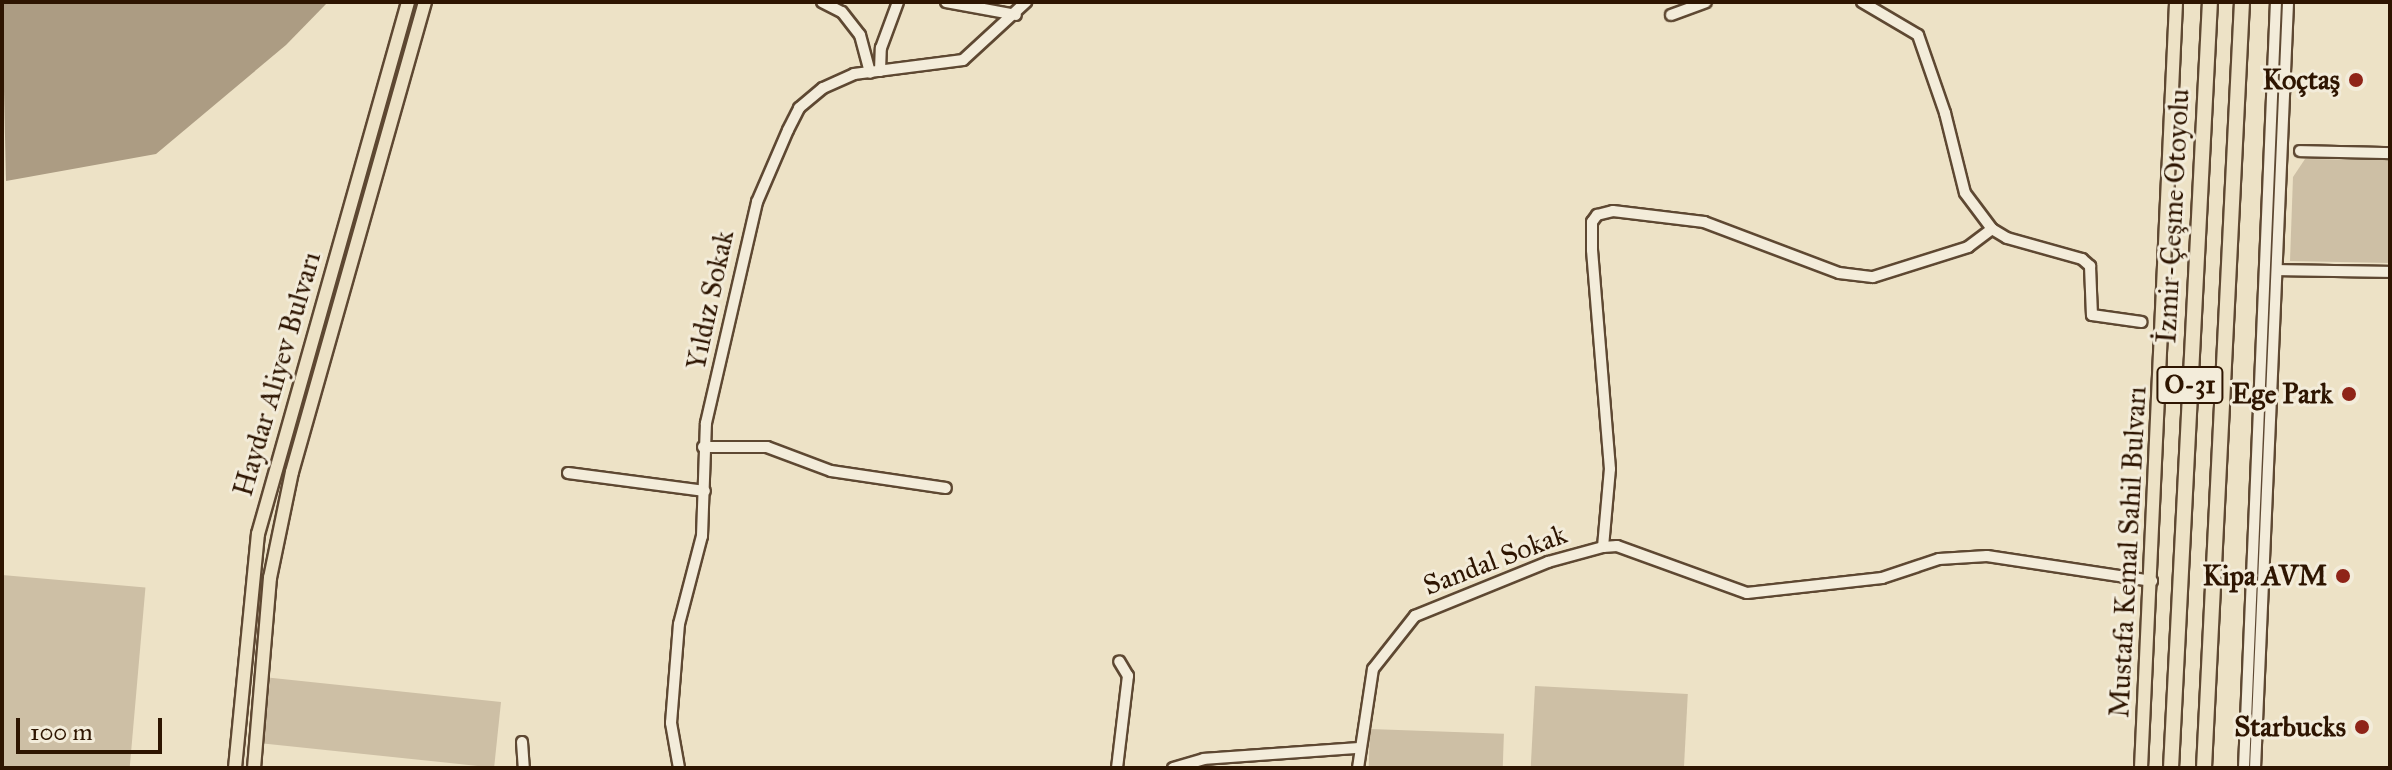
<!DOCTYPE html>
<meta charset="utf-8">
<style>
body{margin:0}
#map{position:relative;width:2392px;height:770px;overflow:hidden;background:#ede2c6;font-family:"IM FELL Great Primer",serif}
div>[style]{position:absolute}
.green>*{inset:0;background:#cdbfa5;transform-origin:0 0}
.water>*{inset:0;background:#ac9c83}
.roads{filter:drop-shadow(2px 0 #5e4832) drop-shadow(-2px 0 #5e4832) drop-shadow(0 2px #5e4832) drop-shadow(0 -2px #5e4832)}
.minor>*{height:10px;margin:-5px;padding:0 5px;transform-origin:5px;border-radius:5px;background:#f3ecda}
.major>*{height:12px;margin:-6px;padding:0 6px;transform-origin:6px;border-radius:6px;background:#ede2c6}
.highway>*{height:14px;margin:-7px;padding:0 7px;transform-origin:7px;border-radius:7px;background:#ede2c6}
.dots>*{width:22px;height:22px;translate:-50% -50%;box-sizing:border-box;border:4px solid #f3ecda;border-radius:50%}
span{translate:-50% -50%;white-space:nowrap;text-align:center;line-height:1.15;-webkit-text-stroke:6px #f3ecda;paint-order:stroke}
.shield-label span{padding:2px 6px;background:#f3ecda;border:2px solid;border-radius:6px;-webkit-text-stroke-width:0}
.shield-label{font-size:26px;color:#2e1501;font-weight:700}
.poi-label{font-size:28px;color:#2e1501;font-weight:700}
.right{translate:-100% -50%;text-align:right}
.street-label{font-size:28px;color:#2e1501}
.frame{position:absolute;inset:0;border:4px solid #2e1501;pointer-events:none}
.scale{position:absolute;left:16px;top:718px;width:146px;height:36px;box-sizing:border-box;border:4px solid #2e1501;border-top:0;padding-left:10px;font-size:24px;line-height:28px;white-space:nowrap;color:#2e1501;-webkit-text-stroke:6px #f3ecda;paint-order:stroke}
</style>
<div id="map">
<div class="green">
<div style="clip-path:polygon(2305px 159px,2390px 160px,2390px 263px,2290px 261px,2293px 177px)"></div>
<div style="left:2px;top:575px;width:144px;height:193px;rotate:5deg"></div>
<div style="left:1535px;top:686px;width:153px;height:82px;rotate:3deg"></div>
<div style="left:501px;top:702px;width:66px;height:232px;rotate:96deg"></div>
<div style="left:1370px;top:729px;width:134px;height:39px;rotate:2deg"></div>
</div>
<div class="water">
<div style="clip-path:polygon(2px 2px,328px 2px,286px 45px,156px 154px,6px 181px)"></div>
</div>
<div class="roads">
<div class="minor">
<div style="left:822px;top:2px;width:22px;rotate:27deg"></div>
<div style="left:842px;top:12px;width:29px;rotate:52deg"></div>
<div style="left:860px;top:35px;width:39px;rotate:75deg"></div>
<div style="left:946px;top:2px;width:71px;rotate:10.5deg"></div>
<div style="left:1862px;top:2px;width:65px;rotate:30.5deg"></div>
<div style="left:1918px;top:35px;width:83px;rotate:70.9deg"></div>
<div style="left:1945px;top:113px;width:82px;rotate:76deg"></div>
<div style="left:1965px;top:193px;width:45px;rotate:53.1deg"></div>
<div style="left:1992px;top:229px;width:17px;rotate:31deg"></div>
<div style="left:2007px;top:238px;width:78px;rotate:15.6deg"></div>
<div style="left:2082px;top:259px;width:11px;rotate:41deg"></div>
<div style="left:2090px;top:266px;width:49px;rotate:87.7deg"></div>
<div style="left:2092px;top:315px;width:50px;rotate:8deg"></div>
<div style="left:1671px;top:15px;width:37px;rotate:-20deg"></div>
<div style="left:880px;top:71px;width:23px;rotate:-88deg"></div>
<div style="left:881px;top:48px;width:49px;rotate:-69.7deg"></div>
<div style="left:2300px;top:151px;width:90px;rotate:1.3deg"></div>
<div style="left:2278px;top:270px;width:112px;rotate:1deg"></div>
<div style="left:703px;top:447px;width:64px"></div>
<div style="left:767px;top:447px;width:68px;rotate:20.6deg"></div>
<div style="left:831px;top:471px;width:116px;rotate:8.4deg"></div>
<div style="left:568px;top:473px;width:138px;rotate:7.5deg"></div>
<div style="left:1603px;top:547px;width:78px;rotate:-84.9deg"></div>
<div style="left:1610px;top:469px;width:220px;rotate:-94.7deg"></div>
<div style="left:1592px;top:250px;width:28px;rotate:-90deg"></div>
<div style="left:1592px;top:222px;width:9px;rotate:-54deg"></div>
<div style="left:1597px;top:215px;width:16px;rotate:-14deg"></div>
<div style="left:1613px;top:211px;width:92px;rotate:6.9deg"></div>
<div style="left:1704px;top:222px;width:144px;rotate:20.7deg"></div>
<div style="left:1839px;top:273px;width:34px;rotate:7deg"></div>
<div style="left:1873px;top:277px;width:100px;rotate:-17.5deg"></div>
<div style="left:1968px;top:247px;width:30px;rotate:-37deg"></div>
<div style="left:522px;top:742px;width:26px;rotate:86deg"></div>
<div style="left:679px;top:768px;width:46px;rotate:-100.1deg"></div>
<div style="left:671px;top:723px;width:99px;rotate:-85.4deg"></div>
<div style="left:679px;top:624px;width:91px;rotate:-75.4deg"></div>
<div style="left:702px;top:536px;width:113px;rotate:-88deg"></div>
<div style="left:706px;top:423px;width:227px;rotate:-77deg"></div>
<div style="left:757px;top:202px;width:78px;rotate:-66.7deg"></div>
<div style="left:788px;top:130px;width:25px;rotate:-63deg"></div>
<div style="left:799px;top:108px;width:31px;rotate:-40deg"></div>
<div style="left:823px;top:88px;width:34px;rotate:-24deg"></div>
<div style="left:854px;top:74px;width:110px;rotate:-7.3deg"></div>
<div style="left:963px;top:60px;width:86px;rotate:-42.6deg"></div>
<div style="left:1117px;top:768px;width:93px;rotate:-83.2deg"></div>
<div style="left:1128px;top:676px;width:17px;rotate:-121deg"></div>
<div style="left:1173px;top:768px;width:32px;rotate:-16deg"></div>
<div style="left:1204px;top:759px;width:154px;rotate:-4.1deg"></div>
<div style="left:1358px;top:768px;width:100px;rotate:-81.4deg"></div>
<div style="left:1373px;top:669px;width:68px;rotate:-51.6deg"></div>
<div style="left:1415px;top:616px;width:144px;rotate:-22.1deg"></div>
<div style="left:1548px;top:562px;width:57px;rotate:-15.3deg"></div>
<div style="left:1603px;top:547px;width:14px;rotate:-4deg"></div>
<div style="left:1617px;top:546px;width:138px;rotate:19.9deg"></div>
<div style="left:1747px;top:593px;width:136px;rotate:-6.3deg"></div>
<div style="left:1882px;top:578px;width:60px;rotate:-18.4deg"></div>
<div style="left:1939px;top:559px;width:48px;rotate:-3.6deg"></div>
<div style="left:1987px;top:556px;width:167px;rotate:8.6deg"></div>
<div style="left:2244px;top:768px;width:767px;rotate:-87.61deg"></div>
<div style="left:2255px;top:768px;width:767px;rotate:-87.53deg"></div>
</div>
<div class="major">
<div style="left:235px;top:768px;width:235px;rotate:-84.4deg"></div>
<div style="left:258px;top:534px;width:553px;rotate:-74.25deg"></div>
<div style="left:254px;top:768px;width:191px;rotate:-85.2deg"></div>
<div style="left:270px;top:578px;width:108px;rotate:-78.3deg"></div>
<div style="left:292px;top:472px;width:488px;rotate:-74.2deg"></div>
<div style="left:2141px;top:768px;width:767px;rotate:-87.38deg"></div>
</div>
<div class="highway">
<div style="left:2171px;top:768px;width:767px;rotate:-87.09deg"></div>
<div style="left:2204px;top:768px;width:767px;rotate:-87.16deg"></div>
</div>
</div>
<div class="dots">
<div style="left:2356px;top:80px;background:#8f2418"></div>
<div style="left:2349px;top:394px;background:#8f2418"></div>
<div style="left:2343px;top:576px;background:#8f2418"></div>
<div style="left:2362px;top:727px;background:#8f2418"></div>
</div>
<div class="shield-label">
<span style="left:2190px;top:385px">O-31</span>
</div>
<div class="poi-label">
<span class="right" style="left:2340px;top:80px">Koçtaş</span>
<span class="right" style="left:2333px;top:394px">Ege Park</span>
<span class="right" style="left:2327px;top:576px">Kipa AVM</span>
<span class="right" style="left:2346px;top:727px">Starbucks</span>
</div>
<div class="street-label">
<span style="left:2173px;top:216px;rotate:-87deg">İzmir-Çeşme Otoyolu</span>
<span style="left:710px;top:300px;rotate:-78deg">Yıldız Sokak</span>
<span style="left:277px;top:374px;rotate:-74deg">Haydar Aliyev Bulvarı</span>
<span style="left:2128px;top:552px;rotate:-87deg">Mustafa Kemal Sahil Bulvarı</span>
<span style="left:1495px;top:560px;rotate:-21deg">Sandal Sokak</span>
</div>
<div class="frame"></div>
<div class="scale">100 m</div>
</div>
